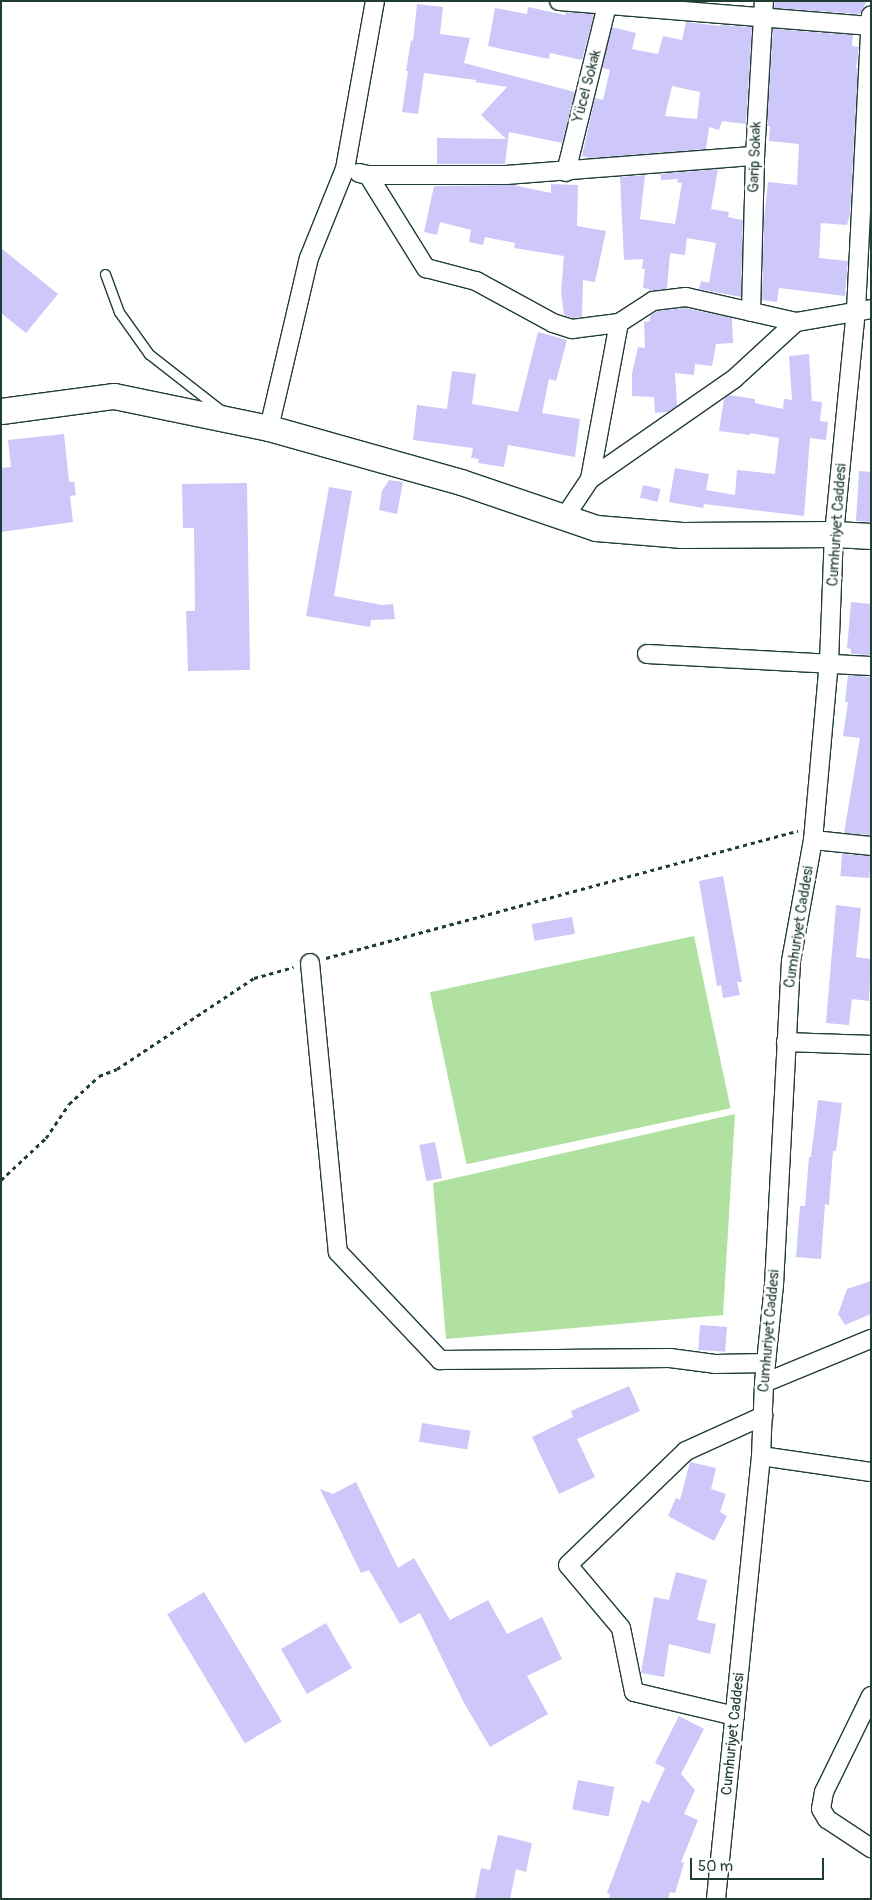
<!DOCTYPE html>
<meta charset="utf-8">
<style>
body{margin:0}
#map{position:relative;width:872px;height:1900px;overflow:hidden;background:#fff;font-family:Pangolin,sans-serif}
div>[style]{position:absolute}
.green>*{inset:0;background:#b1e1a0;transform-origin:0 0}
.building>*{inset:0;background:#cdc7fa;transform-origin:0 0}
.path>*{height:3px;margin-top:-1.5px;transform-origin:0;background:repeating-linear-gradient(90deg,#1f3d34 0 4px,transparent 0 8px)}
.roads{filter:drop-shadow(1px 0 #1f3d34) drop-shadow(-1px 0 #1f3d34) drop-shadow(0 1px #1f3d34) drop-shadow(0 -1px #1f3d34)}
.lane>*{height:9px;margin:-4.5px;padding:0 4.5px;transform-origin:4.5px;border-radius:4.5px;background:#fff}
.street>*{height:18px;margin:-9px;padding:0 9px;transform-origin:9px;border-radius:9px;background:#fff}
.secondary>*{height:25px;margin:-12.5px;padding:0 12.5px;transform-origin:12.5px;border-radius:12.5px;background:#fff}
span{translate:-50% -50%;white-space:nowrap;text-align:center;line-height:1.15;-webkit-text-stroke:5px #fff;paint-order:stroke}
.street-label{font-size:15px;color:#1f3d34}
.frame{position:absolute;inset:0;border:2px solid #1f3d34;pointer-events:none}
.scale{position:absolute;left:690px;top:1858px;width:134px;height:22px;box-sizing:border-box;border:2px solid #1f3d34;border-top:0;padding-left:6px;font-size:15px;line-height:18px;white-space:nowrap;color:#1f3d34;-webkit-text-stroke:4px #fff;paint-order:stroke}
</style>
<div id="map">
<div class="green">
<div style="left:694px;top:936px;width:176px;height:270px;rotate:78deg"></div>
<div style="clip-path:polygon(735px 1114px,723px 1315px,446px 1339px,433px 1183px)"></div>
</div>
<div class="building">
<div style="clip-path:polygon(775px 1px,867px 1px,860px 14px,774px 8px)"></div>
<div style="clip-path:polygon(417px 4px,443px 7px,440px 34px,470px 38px,464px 63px,575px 92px,562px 143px,509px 132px,505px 164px,437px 164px,437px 138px,506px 139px,481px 115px,507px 87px,475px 82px,476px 80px,424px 73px,418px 114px,402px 112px,408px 71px,406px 71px,411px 40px,413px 41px)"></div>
<div style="clip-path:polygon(528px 7px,565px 15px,566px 12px,594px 14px,582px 60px,550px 53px,549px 59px,488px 46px,495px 8px,527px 14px)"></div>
<div style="clip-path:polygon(evenodd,686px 22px,720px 26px,720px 25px,752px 27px,746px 124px,722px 121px,719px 130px,709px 127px,706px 149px,591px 158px,582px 156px,595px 98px,603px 100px,610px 70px,602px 68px,612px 27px,636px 33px,632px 49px,658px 54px,663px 36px,682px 40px,686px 22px,672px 86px,700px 92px,697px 119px,665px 116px,672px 86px)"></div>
<div style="clip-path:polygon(773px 29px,853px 35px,852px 46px,859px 47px,856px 68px,858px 68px,850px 214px,847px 225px,821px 223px,819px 258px,848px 261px,845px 296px,779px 288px,777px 302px,762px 300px,764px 220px,768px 182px,797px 185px,799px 144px,769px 141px,770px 126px,767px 126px)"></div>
<div style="clip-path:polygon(718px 169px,711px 209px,729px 212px,728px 217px,743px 220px,741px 297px,699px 289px,701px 281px,709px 283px,716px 243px,687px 238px,685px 255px,670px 253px,667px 289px,649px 291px,649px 289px,643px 288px,645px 269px,642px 269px,643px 259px,624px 260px,620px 177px,645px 175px,640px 219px,675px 224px,682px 183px,677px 182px,678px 179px,661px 180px,661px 175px,658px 174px)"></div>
<div style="clip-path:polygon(551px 184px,578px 185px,577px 226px,606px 231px,595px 282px,583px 280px,582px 317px,573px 318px,564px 315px,561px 292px,564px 256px,514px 248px,515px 243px,485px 237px,483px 245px,469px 242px,471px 230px,440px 222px,437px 235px,424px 232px,434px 186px,513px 185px,551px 193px)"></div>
<div style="clip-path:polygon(1px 248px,58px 294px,26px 333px,1px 313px)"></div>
<div style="clip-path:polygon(685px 308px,732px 318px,733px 343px,716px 344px,712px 366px,695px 364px,694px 375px,675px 373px,677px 406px,668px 412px,655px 413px,654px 397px,632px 396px,632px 373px,638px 347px,645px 348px,644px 322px,650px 321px,650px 316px,657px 311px)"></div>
<div style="clip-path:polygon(538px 332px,567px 340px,556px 381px,549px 379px,542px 413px,580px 419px,575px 457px,508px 445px,504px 467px,478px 463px,479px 459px,471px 458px,473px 448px,413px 440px,417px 405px,447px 409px,452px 371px,476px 374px,472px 404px,518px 412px)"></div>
<div style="clip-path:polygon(809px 354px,812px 401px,822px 402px,820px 421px,828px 422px,826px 440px,810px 438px,804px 516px,704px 504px,703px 508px,669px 502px,675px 468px,709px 474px,706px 490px,735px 495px,737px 470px,775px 474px,779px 438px,750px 433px,750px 435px,719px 431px,724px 399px,729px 395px,755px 399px,755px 403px,783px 409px,784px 399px,792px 400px,789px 356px)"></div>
<div style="clip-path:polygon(64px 434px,69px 482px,74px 482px,76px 495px,70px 496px,73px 522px,1px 532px,1px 468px,11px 467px,8px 440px)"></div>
<div style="clip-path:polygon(859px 471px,871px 472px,871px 522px,856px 521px)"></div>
<div style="clip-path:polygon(389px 480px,403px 482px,397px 514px,379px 510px,382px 491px)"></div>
<div style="clip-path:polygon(247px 483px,250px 670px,188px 671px,186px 611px,195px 611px,194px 528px,183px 528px,182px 484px)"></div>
<div style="left:643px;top:485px;width:18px;height:13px;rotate:13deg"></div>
<div style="clip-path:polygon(329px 487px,352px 491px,334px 596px,382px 605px,393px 604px,395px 619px,371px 620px,370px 627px,306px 616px)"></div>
<div style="clip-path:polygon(851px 602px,871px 604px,871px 655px,851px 654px,851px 649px,847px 648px)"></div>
<div style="clip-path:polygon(848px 675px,871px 677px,871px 835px,844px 833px,860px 738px,843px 736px,848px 702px,845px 702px)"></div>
<div style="left:842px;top:854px;width:29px;height:22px;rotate:4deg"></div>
<div style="clip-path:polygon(723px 876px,742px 982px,737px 982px,740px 995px,723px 998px,721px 985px,717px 986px,699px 881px)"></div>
<div style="clip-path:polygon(836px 905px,861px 908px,856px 957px,871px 959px,869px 1001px,852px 999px,849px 1025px,826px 1023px)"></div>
<div style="left:572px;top:917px;width:17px;height:41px;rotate:80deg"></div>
<div style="clip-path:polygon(818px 1100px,842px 1103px,836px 1151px,833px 1151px,829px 1205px,825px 1204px,821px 1259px,796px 1257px,800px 1206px,805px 1206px,809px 1157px,811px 1157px)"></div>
<div style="left:435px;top:1142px;width:37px;height:16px;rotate:79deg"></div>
<div style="clip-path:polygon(871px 1281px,871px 1314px,845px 1325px,838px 1314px,847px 1289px)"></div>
<div style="left:700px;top:1325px;width:27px;height:25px;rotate:4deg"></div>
<div style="clip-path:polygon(629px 1386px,640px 1411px,577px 1439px,595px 1477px,559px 1494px,532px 1437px,573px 1417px,571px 1411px)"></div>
<div style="left:422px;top:1423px;width:49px;height:19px;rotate:9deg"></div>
<div style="clip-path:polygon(690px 1462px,716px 1468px,711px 1489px,726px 1494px,720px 1512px,727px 1516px,714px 1541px,668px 1516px,676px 1498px,680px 1500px)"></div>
<div style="clip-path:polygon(356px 1482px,398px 1568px,414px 1558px,450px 1620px,488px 1600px,507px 1634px,542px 1617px,562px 1659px,527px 1676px,548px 1714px,490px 1747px,464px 1703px,420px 1613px,400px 1624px,369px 1570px,361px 1573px,320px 1489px,333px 1494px)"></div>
<div style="clip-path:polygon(676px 1572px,707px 1580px,697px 1620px,716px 1624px,710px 1654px,669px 1644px,664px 1677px,641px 1673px,654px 1597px,669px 1600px)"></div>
<div style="left:204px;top:1592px;width:151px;height:43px;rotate:59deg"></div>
<div style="left:326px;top:1623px;width:52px;height:52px;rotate:60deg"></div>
<div style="clip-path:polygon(679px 1716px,704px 1729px,681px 1774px,695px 1790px,684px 1814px,698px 1820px,681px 1862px,684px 1863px,675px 1893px,670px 1892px,668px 1899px,609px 1899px,610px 1894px,607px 1893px,642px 1800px,649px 1803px,665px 1768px,655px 1763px)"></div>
<div style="left:578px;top:1780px;width:37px;height:30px;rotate:11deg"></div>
<div style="clip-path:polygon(498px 1835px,532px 1843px,526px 1872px,516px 1869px,510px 1899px,475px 1899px,481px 1868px,490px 1870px)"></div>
</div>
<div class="path">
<div style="left:326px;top:958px;width:489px;rotate:-15.1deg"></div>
<div style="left:1px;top:1180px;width:62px;rotate:-43deg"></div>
<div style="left:46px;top:1138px;width:41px;rotate:-55.9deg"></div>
<div style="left:69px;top:1104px;width:41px;rotate:-43deg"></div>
<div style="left:99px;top:1076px;width:19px;rotate:-21deg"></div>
<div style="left:117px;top:1069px;width:164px;rotate:-33.6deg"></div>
<div style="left:254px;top:978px;width:41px;rotate:-15.4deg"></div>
</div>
<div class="roads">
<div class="lane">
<div style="left:105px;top:274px;width:40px;rotate:69.8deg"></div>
<div style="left:119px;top:312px;width:52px;rotate:54.5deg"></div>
<div style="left:149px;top:354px;width:93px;rotate:38deg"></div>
</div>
<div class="street">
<div style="left:559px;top:1px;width:313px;rotate:4.6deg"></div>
<div style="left:566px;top:172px;width:176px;rotate:-76.2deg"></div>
<div style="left:359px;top:173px;width:9px;rotate:13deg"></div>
<div style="left:368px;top:175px;width:138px"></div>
<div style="left:506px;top:175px;width:250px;rotate:-4.4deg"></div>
<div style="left:368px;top:175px;width:110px;rotate:58.1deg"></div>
<div style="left:426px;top:268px;width:52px;rotate:14.6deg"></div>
<div style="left:476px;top:281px;width:88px;rotate:28.6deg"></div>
<div style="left:553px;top:323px;width:20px;rotate:18deg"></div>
<div style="left:572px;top:329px;width:47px;rotate:-7.3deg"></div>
<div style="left:619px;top:323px;width:40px;rotate:-32.9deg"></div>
<div style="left:653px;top:301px;width:33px;rotate:-7deg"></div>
<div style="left:686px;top:297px;width:113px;rotate:12.8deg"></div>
<div style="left:751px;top:312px;width:156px;rotate:-88.5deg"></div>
<div style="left:755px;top:156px;width:155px;rotate:-86.7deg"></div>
<div style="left:269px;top:428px;width:175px;rotate:-76.8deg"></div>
<div style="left:309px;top:258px;width:96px;rotate:-68deg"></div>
<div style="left:345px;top:169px;width:171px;rotate:-79.9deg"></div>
<div style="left:590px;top:479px;width:159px;rotate:-79.5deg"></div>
<div style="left:564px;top:518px;width:47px;rotate:-56.3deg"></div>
<div style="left:590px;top:479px;width:175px;rotate:-34.8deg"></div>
<div style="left:734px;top:379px;width:84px;rotate:-42.6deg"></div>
<div style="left:796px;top:322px;width:76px;rotate:-9.8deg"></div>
<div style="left:647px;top:654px;width:224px;rotate:3.1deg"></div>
<div style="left:813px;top:840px;width:58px;rotate:5.9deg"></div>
<div style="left:310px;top:963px;width:290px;rotate:84.5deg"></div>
<div style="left:338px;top:1252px;width:149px;rotate:46.6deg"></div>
<div style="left:440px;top:1360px;width:230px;rotate:-0.5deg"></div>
<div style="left:670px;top:1358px;width:45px;rotate:7.6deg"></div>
<div style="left:715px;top:1364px;width:51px;rotate:-1.1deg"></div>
<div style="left:786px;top:1042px;width:85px;rotate:2deg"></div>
<div style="left:764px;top:1383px;width:116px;rotate:-22.4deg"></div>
<div style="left:761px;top:1456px;width:111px;rotate:8.3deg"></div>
<div style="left:871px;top:1696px;width:107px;rotate:116.1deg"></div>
<div style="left:824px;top:1792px;width:17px;rotate:100deg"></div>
<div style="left:821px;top:1809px;width:12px;rotate:59deg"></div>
<div style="left:827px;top:1819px;width:53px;rotate:33.4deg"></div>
<div style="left:735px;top:1716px;width:104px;rotate:-166.6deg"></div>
<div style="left:634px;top:1692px;width:65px;rotate:-101.5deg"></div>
<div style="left:621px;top:1628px;width:82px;rotate:-130.1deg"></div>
<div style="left:568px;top:1565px;width:164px;rotate:-44deg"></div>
<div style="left:686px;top:1451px;width:85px;rotate:-24.4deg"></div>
<div style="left:716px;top:1899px;width:445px;rotate:-84.2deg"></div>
<div style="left:761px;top:1456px;width:73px;rotate:-87.6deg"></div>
<div style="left:764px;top:1383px;width:99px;rotate:-84.2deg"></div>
<div style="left:774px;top:1285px;width:324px;rotate:-87deg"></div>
<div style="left:791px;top:961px;width:123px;rotate:-79.7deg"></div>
<div style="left:813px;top:840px;width:179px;rotate:-84.9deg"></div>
<div style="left:829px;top:662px;width:128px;rotate:-87.8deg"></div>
<div style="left:834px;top:534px;width:225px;rotate:-84.4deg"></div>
<div style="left:856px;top:310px;width:295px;rotate:-87.1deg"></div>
</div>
<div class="secondary">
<div style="left:1px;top:411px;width:114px;rotate:-7.6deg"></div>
<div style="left:114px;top:396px;width:158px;rotate:11.7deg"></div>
<div style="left:269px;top:428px;width:199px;rotate:15.7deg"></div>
<div style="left:461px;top:482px;width:143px;rotate:18.8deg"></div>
<div style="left:596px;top:528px;width:86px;rotate:4.7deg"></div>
<div style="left:682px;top:535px;width:152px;rotate:-0.4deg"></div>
<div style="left:834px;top:534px;width:37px;rotate:3deg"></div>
</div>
</div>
<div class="street-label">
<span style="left:587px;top:86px;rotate:-75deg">Yücel Sokak</span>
<span style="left:755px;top:157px;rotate:-88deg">Garip Sokak</span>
<span style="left:837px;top:525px;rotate:-86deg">Cumhuriyet Caddesi</span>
<span style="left:799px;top:927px;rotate:-81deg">Cumhuriyet Caddesi</span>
<span style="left:769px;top:1331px;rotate:-85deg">Cumhuriyet Caddesi</span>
<span style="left:733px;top:1734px;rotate:-84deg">Cumhuriyet Caddesi</span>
</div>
<div class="frame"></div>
<div class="scale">50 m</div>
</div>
